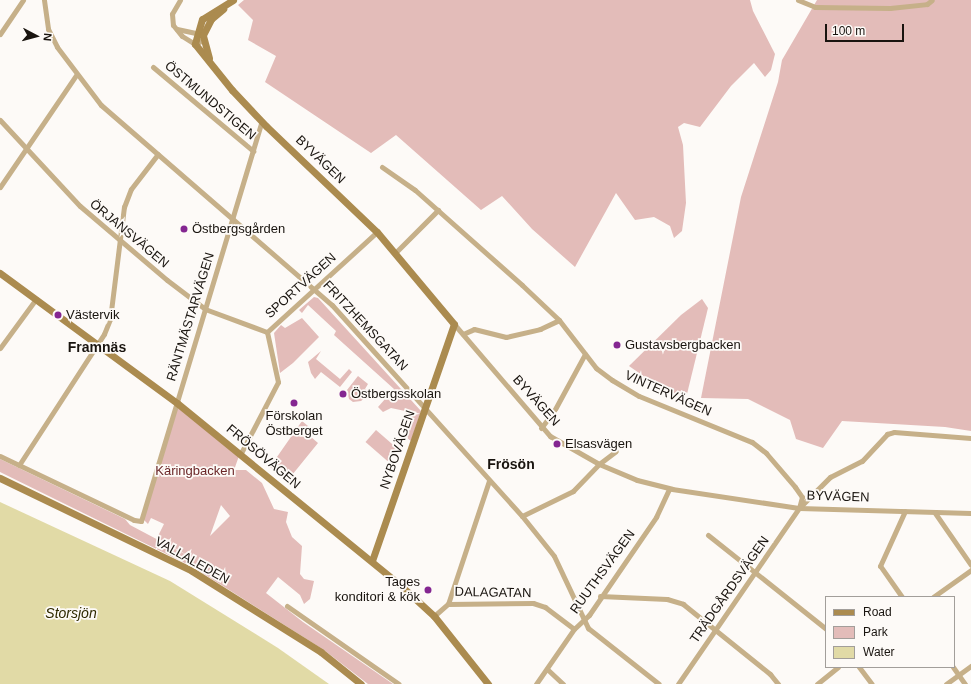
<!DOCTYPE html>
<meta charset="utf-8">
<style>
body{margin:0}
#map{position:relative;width:971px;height:684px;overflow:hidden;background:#fdfaf7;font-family:Helvetica,sans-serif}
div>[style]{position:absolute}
.green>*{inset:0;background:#e3bcb9;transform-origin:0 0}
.water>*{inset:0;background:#e1daa6}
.street>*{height:5px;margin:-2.5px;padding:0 2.5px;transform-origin:2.5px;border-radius:2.5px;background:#c6b089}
.secondary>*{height:7px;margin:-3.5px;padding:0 3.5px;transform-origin:3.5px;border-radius:3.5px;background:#ab8b4f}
.dots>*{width:11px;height:11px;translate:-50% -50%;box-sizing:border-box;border:2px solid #fdfaf7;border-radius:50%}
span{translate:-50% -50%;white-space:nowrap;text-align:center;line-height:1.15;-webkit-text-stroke:3.5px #fdfaf7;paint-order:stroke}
.street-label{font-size:13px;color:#19140f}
.poi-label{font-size:13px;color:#19140f}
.left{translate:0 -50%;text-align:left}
.right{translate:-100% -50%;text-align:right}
.park-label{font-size:13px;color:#6b2728}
.neighbourhood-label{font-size:14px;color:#19140f;font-weight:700}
.water-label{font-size:14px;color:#2f2a00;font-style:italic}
.legend{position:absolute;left:825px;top:596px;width:130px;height:72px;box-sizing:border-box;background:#fdfaf7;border:1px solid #a29e9a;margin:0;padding:5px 7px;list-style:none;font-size:12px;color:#19140f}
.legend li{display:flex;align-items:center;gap:8px;height:20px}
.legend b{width:20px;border:1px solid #a29e9a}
.north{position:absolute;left:16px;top:16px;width:40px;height:40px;-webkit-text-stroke:3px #fdfaf7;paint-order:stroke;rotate:96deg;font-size:11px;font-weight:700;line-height:16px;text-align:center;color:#19140f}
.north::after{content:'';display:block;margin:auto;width:14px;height:18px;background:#19140f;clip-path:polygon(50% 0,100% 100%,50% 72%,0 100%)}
.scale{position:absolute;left:825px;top:24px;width:79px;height:18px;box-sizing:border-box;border:2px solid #19140f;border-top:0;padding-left:5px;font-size:12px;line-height:14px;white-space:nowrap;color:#19140f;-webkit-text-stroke:3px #fdfaf7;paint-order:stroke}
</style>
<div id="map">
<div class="green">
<div style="clip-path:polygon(244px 0,750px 0,753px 11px,775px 54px,771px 70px,765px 77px,754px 63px,731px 86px,700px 127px,684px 123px,678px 127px,683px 145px,686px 203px,682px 231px,674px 238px,670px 226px,654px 217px,635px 220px,616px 193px,575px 267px,532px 229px,502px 196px,481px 210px,396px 135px,371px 153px,265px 82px,276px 56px,248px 40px,253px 20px,238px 5px)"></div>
<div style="clip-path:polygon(817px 0,971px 0,971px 431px,945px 427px,842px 421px,823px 448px,796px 439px,790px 420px,748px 399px,701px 398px,741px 197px,778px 82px,782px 60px)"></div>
<div style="clip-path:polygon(314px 297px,318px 298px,421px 411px,411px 441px,402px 434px,407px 435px,411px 424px,405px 411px,391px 408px,383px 412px,378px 407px,394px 389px,334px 335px,336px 331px,308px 305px,302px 313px,299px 310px)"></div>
<div style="clip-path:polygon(702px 299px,708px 308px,687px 394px,668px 393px,629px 366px,681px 315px)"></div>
<div style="clip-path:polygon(302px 318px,319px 337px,293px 363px,280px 373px,274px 333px,281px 325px,285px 328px)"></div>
<div style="clip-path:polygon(321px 351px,316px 359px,340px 379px,349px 369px,352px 372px,340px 387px,321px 372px,315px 379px,311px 373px,308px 362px)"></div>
<div style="clip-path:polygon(358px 376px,368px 384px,365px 389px,371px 393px,361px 401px,353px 402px,349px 399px,347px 390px)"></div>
<div style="clip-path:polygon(evenodd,177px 407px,239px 456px,234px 470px,246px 470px,262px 483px,274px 509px,288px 512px,286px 522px,292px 537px,302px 546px,300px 574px,304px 579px,314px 581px,310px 599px,304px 604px,300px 595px,278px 577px,266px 593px,303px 622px,393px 684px,368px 684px,324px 650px,193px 567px,0 472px,0 459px,125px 519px,130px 525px,196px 560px,157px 538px,164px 524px,151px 518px,148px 524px,143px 519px,177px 407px,221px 505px,230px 516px,210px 536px,221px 505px)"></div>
<div style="clip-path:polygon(302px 421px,308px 426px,304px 431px,318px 443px,288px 480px,270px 467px)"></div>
<div style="left:376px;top:430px;width:29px;height:16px;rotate:41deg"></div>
</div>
<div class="water">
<div style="clip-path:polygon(0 502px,170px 581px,278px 648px,329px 684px,0 684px)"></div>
</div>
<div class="street">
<div style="left:44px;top:0;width:29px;rotate:82deg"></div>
<div style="left:48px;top:29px;width:20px;rotate:63deg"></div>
<div style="left:57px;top:47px;width:73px;rotate:52.8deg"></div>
<div style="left:101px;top:105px;width:306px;rotate:40.9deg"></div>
<div style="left:332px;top:305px;width:284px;rotate:48deg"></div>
<div style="left:522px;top:516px;width:51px;rotate:51.3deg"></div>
<div style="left:554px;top:556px;width:80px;rotate:64.7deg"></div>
<div style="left:588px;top:628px;width:90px;rotate:38.3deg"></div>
<div style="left:180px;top:0;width:16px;rotate:120deg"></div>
<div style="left:172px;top:14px;width:11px;rotate:85deg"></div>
<div style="left:173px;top:25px;width:14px;rotate:51deg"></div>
<div style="left:182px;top:36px;width:15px;rotate:32deg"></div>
<div style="left:195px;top:44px;width:9px;rotate:-27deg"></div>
<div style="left:798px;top:0;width:18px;rotate:22deg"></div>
<div style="left:815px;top:7px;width:75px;rotate:0.8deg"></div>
<div style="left:890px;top:8px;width:37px;rotate:-6deg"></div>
<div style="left:927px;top:4px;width:6px;rotate:-39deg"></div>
<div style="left:177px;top:29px;width:25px;rotate:12deg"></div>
<div style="left:0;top:34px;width:41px;rotate:-55.9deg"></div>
<div style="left:153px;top:67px;width:131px;rotate:40deg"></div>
<div style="left:0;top:120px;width:117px;rotate:47.1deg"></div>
<div style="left:80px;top:206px;width:114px;rotate:40.4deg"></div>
<div style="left:167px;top:280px;width:48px;rotate:37.3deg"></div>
<div style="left:205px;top:309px;width:66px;rotate:20.4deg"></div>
<div style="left:382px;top:167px;width:40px;rotate:34.9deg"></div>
<div style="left:415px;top:190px;width:143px;rotate:41.6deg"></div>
<div style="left:522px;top:285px;width:51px;rotate:43.4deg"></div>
<div style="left:559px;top:320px;width:61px;rotate:52.4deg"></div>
<div style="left:596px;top:368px;width:20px;rotate:37deg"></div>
<div style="left:612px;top:380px;width:31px;rotate:31deg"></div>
<div style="left:639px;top:396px;width:122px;rotate:22.2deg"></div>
<div style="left:752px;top:442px;width:18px;rotate:38deg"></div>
<div style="left:766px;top:453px;width:45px;rotate:49.5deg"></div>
<div style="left:795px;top:487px;width:12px;rotate:55deg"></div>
<div style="left:802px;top:497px;width:11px;rotate:105deg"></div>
<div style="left:0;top:187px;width:135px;rotate:-55.8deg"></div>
<div style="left:395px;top:253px;width:61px;rotate:-45deg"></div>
<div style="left:454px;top:324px;width:148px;rotate:49.4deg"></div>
<div style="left:550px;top:436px;width:56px;rotate:29.7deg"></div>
<div style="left:599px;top:464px;width:41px;rotate:22.8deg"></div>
<div style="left:637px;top:480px;width:36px;rotate:14deg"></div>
<div style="left:672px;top:489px;width:128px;rotate:8.5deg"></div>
<div style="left:799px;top:508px;width:172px;rotate:1.7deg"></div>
<div style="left:463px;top:334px;width:12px;rotate:-24deg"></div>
<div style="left:474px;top:329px;width:33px;rotate:14deg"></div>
<div style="left:506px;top:337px;width:35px;rotate:-13deg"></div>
<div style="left:540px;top:329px;width:21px;rotate:-25deg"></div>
<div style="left:0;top:348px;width:61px;rotate:-53.7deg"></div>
<div style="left:541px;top:428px;width:21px;rotate:-53deg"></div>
<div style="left:554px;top:411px;width:65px;rotate:-61.5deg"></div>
<div style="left:241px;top:453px;width:80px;rotate:-62.5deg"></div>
<div style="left:278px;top:382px;width:51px;rotate:-102.4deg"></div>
<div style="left:267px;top:332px;width:149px;rotate:-42.3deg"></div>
<div style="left:0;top:456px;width:148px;rotate:25.5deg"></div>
<div style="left:134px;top:520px;width:7px;rotate:8deg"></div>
<div style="left:141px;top:521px;width:418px;rotate:-73.2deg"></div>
<div style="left:19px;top:465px;width:156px;rotate:-57deg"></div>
<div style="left:104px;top:334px;width:16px;rotate:-68deg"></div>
<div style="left:110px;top:319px;width:113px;rotate:-82.9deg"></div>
<div style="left:124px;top:207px;width:19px;rotate:-69deg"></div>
<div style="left:131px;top:189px;width:44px;rotate:-52.4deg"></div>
<div style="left:935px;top:513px;width:63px;rotate:55.3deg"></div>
<div style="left:522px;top:516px;width:57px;rotate:-26.1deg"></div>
<div style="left:573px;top:491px;width:37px;rotate:-46deg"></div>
<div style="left:599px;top:464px;width:21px;rotate:-37deg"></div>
<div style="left:708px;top:535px;width:151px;rotate:38.5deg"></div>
<div style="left:600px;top:596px;width:67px;rotate:2.6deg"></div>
<div style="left:667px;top:599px;width:17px;rotate:17deg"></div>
<div style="left:683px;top:604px;width:112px;rotate:38.8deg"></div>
<div style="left:770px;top:674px;width:13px;rotate:51deg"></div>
<div style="left:902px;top:597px;width:38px;rotate:-125deg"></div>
<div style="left:880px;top:566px;width:60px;rotate:-65.6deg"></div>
<div style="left:933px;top:597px;width:47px;rotate:-35.4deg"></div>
<div style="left:448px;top:604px;width:130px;rotate:-71.6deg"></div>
<div style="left:287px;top:606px;width:136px;rotate:34.9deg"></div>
<div style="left:434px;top:616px;width:18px;rotate:-41deg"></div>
<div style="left:448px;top:604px;width:85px;rotate:-0.7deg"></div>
<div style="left:533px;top:603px;width:13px;rotate:18deg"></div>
<div style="left:545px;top:607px;width:36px;rotate:37deg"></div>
<div style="left:859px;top:667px;width:21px;rotate:53deg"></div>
<div style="left:953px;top:667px;width:21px;rotate:55deg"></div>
<div style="left:547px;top:669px;width:22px;rotate:43deg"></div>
<div style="left:536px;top:684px;width:67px;rotate:-55.4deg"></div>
<div style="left:574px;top:629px;width:21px;rotate:-43deg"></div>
<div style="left:589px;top:615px;width:119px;rotate:-55.6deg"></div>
<div style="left:656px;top:517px;width:31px;rotate:-65deg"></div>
<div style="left:678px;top:684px;width:214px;rotate:-55.5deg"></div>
<div style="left:799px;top:508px;width:44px;rotate:-45deg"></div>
<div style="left:830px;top:477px;width:36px;rotate:-27deg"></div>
<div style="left:862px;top:461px;width:37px;rotate:-47deg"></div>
<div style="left:887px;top:434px;width:7px;rotate:-16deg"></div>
<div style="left:894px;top:432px;width:77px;rotate:4.5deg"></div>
<div style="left:817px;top:684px;width:27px;rotate:-39deg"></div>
<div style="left:946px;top:684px;width:31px;rotate:-36deg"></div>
</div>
<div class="secondary">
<div style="left:233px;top:0;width:36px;rotate:148deg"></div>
<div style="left:202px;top:19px;width:26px;rotate:106deg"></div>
<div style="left:195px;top:44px;width:59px;rotate:51.2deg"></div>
<div style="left:232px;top:90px;width:50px;rotate:46.6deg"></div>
<div style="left:266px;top:126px;width:153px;rotate:43.7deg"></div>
<div style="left:377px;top:232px;width:120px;rotate:50.1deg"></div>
<div style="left:454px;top:324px;width:251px;rotate:109.1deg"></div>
<div style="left:209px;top:58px;width:24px;rotate:-105deg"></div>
<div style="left:203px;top:35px;width:18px;rotate:-63deg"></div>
<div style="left:211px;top:19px;width:16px;rotate:-40deg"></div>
<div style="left:0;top:273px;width:220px;rotate:36.3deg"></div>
<div style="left:177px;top:403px;width:285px;rotate:39.2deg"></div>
<div style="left:398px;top:583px;width:49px;rotate:42.5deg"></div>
<div style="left:434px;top:616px;width:87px;rotate:51.5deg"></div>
<div style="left:0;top:478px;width:213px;rotate:25.8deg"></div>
<div style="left:192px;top:571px;width:152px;rotate:32.1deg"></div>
<div style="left:321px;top:652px;width:51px;rotate:38.7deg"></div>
</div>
<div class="dots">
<div style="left:184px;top:229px;background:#842691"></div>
<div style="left:58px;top:315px;background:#842691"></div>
<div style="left:617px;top:345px;background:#842691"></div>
<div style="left:343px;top:394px;background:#842691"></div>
<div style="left:294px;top:403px;background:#842691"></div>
<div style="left:557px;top:444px;background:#842691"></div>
<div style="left:428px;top:590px;background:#842691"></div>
</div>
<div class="street-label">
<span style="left:210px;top:101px;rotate:40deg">ÖSTMUNDSTIGEN</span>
<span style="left:320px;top:160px;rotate:44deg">BYVÄGEN</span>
<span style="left:129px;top:234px;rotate:40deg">ÖRJANSVÄGEN</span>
<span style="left:301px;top:286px;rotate:-42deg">SPORTVÄGEN</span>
<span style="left:191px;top:317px;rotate:-73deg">RÄNTMÄSTARVÄGEN</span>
<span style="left:365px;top:326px;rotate:47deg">FRITZHEMSGATAN</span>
<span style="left:668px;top:394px;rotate:24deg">VINTERVÄGEN</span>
<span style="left:536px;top:401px;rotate:48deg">BYVÄGEN</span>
<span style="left:398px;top:450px;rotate:-71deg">NYBOVÄGEN</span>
<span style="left:263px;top:457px;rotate:40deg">FRÖSÖVÄGEN</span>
<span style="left:838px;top:497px;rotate:2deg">BYVÄGEN</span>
<span style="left:192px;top:561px;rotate:29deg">VALLALEDEN</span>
<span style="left:603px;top:572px;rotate:-54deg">RUUTHSVÄGEN</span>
<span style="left:730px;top:590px;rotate:-55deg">TRÄDGÅRDSVÄGEN</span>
<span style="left:493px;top:593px;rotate:1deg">DALAGATAN</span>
</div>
<div class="poi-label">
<span class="left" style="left:192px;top:229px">Östbergsgården</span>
<span class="left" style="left:66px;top:315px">Västervik</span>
<span class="left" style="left:625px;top:345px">Gustavsbergbacken</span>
<span class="left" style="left:351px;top:394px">Östbergsskolan</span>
<span style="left:294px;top:424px">Förskolan<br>Östberget</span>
<span class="left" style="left:565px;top:444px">Elsasvägen</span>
<span class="right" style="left:420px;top:590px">Tages<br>konditori &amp; kök</span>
</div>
<div class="park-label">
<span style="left:195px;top:471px">Käringbacken</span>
</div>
<div class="neighbourhood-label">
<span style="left:97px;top:347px">Framnäs</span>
<span style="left:511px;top:464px">Frösön</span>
</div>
<div class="water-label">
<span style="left:71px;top:613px">Storsjön</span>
</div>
<ul class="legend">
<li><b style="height:5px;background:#ab8b4f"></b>Road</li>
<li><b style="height:11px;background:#e3bcb9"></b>Park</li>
<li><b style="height:11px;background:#e1daa6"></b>Water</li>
</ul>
<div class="north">N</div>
<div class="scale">100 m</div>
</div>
